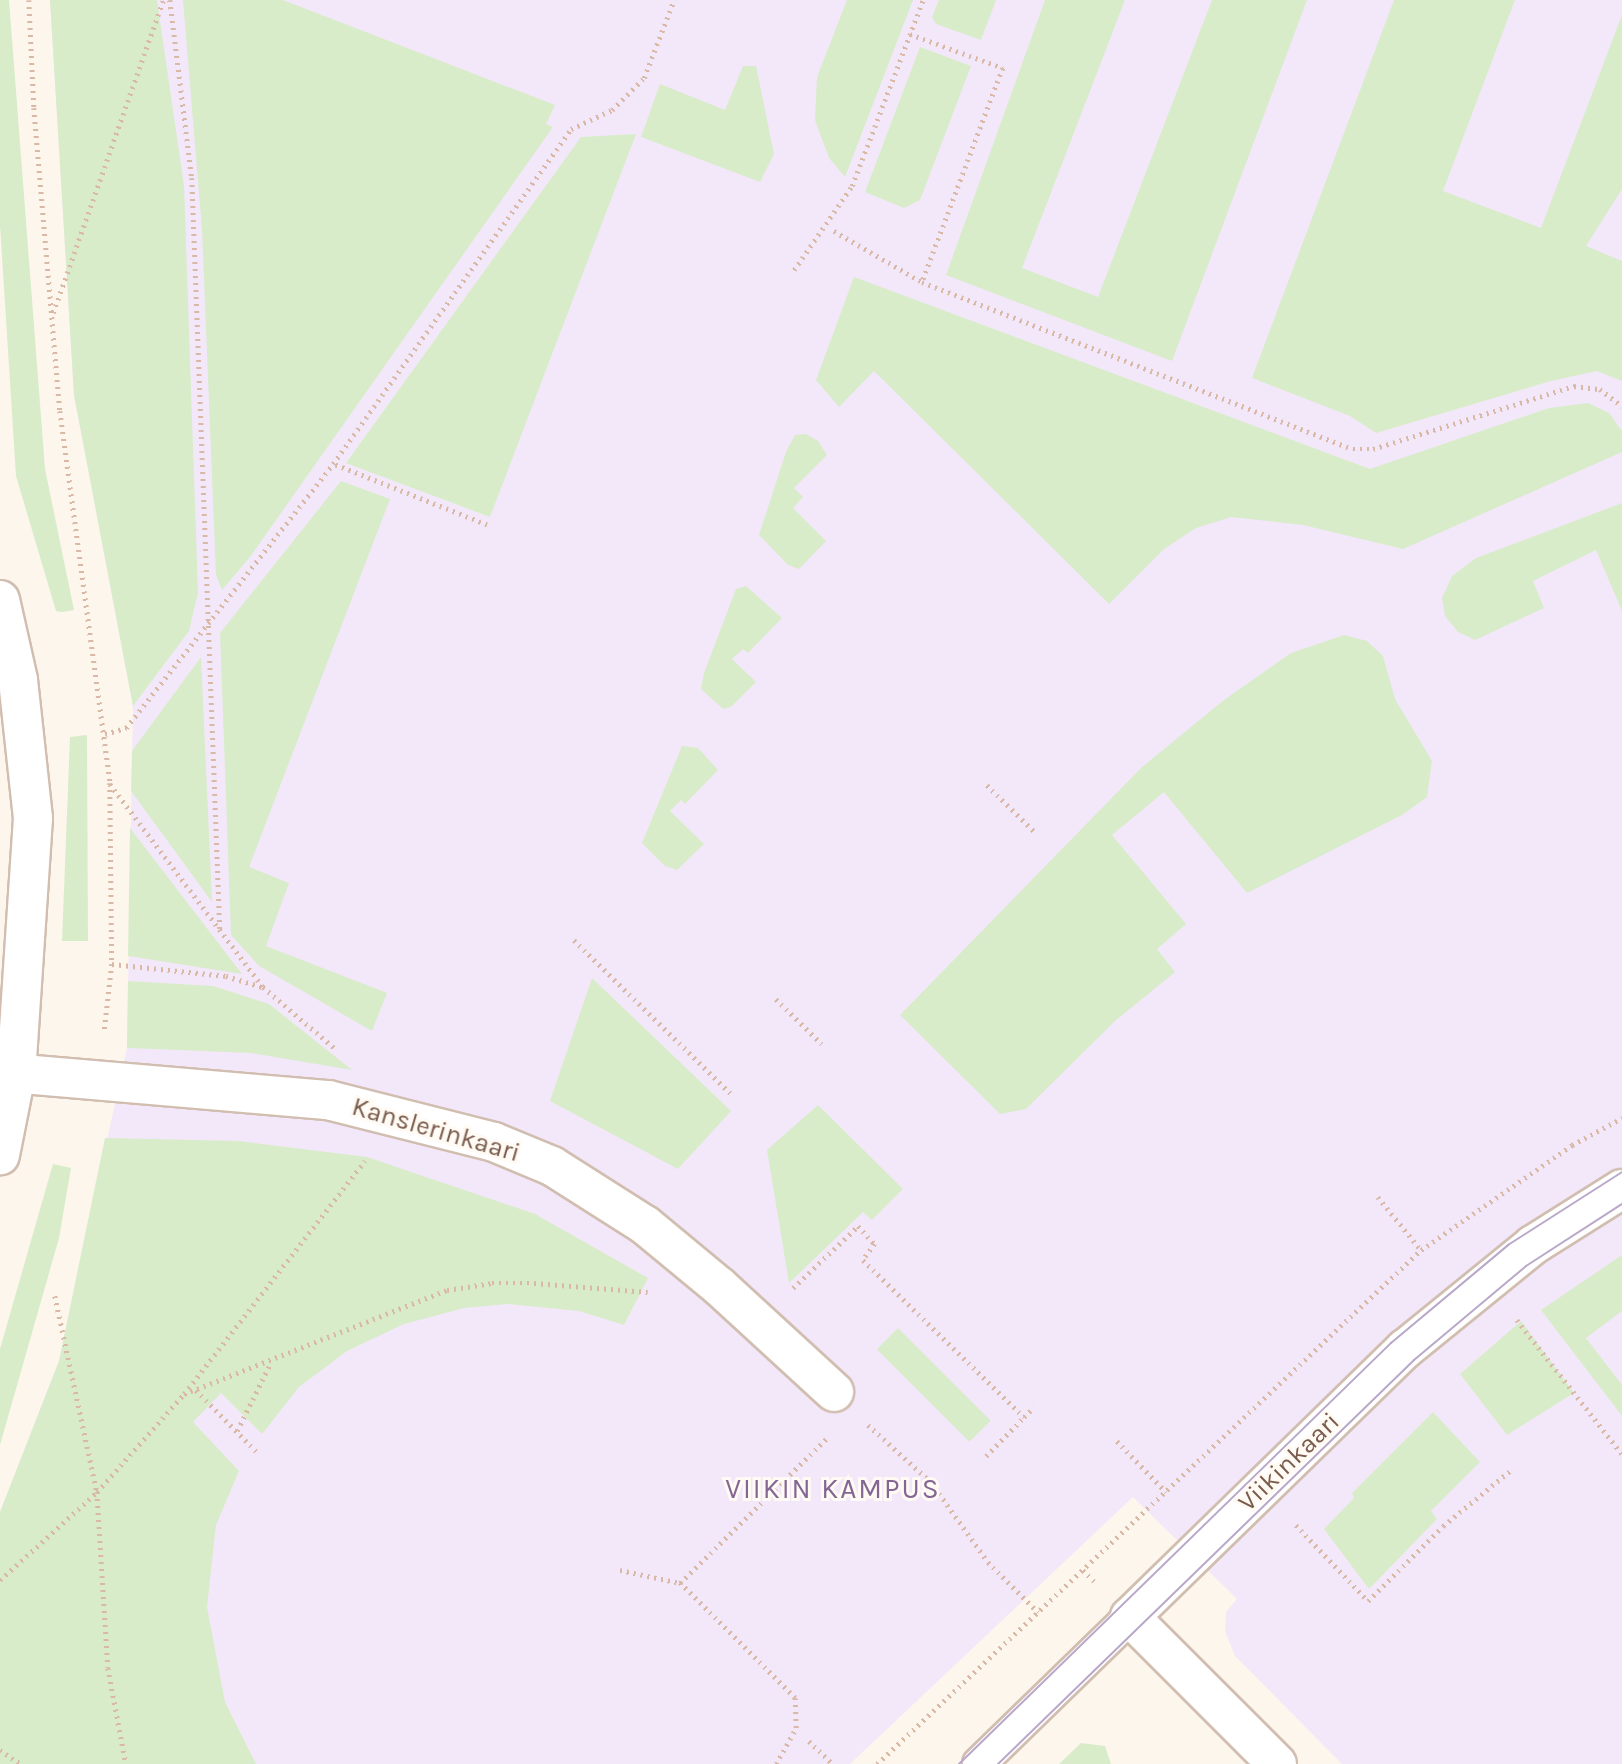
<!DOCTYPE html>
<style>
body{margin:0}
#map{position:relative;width:1622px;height:1764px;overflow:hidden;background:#fdf6ec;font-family:Karla,sans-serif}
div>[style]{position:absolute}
.education>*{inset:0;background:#f3e8fa}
.green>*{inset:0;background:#d8ecc9;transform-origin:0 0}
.path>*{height:4.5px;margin-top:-2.25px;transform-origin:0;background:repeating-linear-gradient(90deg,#d9b8a5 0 2px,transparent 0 7px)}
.roads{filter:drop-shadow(2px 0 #d1beb0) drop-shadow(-2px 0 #d1beb0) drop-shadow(0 2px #d1beb0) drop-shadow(0 -2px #d1beb0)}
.lane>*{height:32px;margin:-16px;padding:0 16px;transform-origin:16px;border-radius:16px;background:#fff}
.street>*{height:38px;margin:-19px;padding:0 19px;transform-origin:19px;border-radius:19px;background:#fff}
.secondary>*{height:38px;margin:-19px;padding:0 19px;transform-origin:19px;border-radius:19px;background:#fff}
.tram>*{height:2px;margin:-1px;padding:0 1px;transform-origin:1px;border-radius:1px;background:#b9a8c9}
span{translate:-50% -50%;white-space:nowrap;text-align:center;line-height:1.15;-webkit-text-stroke:6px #fffaf3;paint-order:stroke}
.street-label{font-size:26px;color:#7a5c4d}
.neighbourhood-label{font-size:28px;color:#846695;letter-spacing:2px}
</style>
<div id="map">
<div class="education">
<div style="clip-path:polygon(50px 0,1622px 0,1622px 1764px,1342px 1764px,1235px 1656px,1225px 1631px,1226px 1612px,1237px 1599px,1133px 1497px,850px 1764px,0 1764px,0 1512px,59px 1361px,127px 1048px,133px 706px,74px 395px)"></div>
</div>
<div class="green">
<div style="clip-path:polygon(0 0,9px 0,45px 469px,74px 610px,62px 612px,56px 611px,16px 476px,0 225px)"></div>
<div style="clip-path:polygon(50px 0,157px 0,184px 186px,198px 593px,189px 631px,133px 706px,74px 395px)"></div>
<div style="clip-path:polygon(183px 0,283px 0,555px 105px,546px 124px,553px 127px,250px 557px,222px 590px,216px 575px,202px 230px)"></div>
<div style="clip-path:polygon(847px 0,913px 0,845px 177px,829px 158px,815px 120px,817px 77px)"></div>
<div style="clip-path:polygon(939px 0,996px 0,981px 40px,936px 24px,932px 17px)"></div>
<div style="clip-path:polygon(1045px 0,1125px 0,1022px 268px,1098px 297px,1212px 0,1307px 0,1172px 361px,946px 275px)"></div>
<div style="clip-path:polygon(1394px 0,1515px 0,1443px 191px,1541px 228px,1622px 15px,1622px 189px,1586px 246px,1622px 261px,1622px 381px,1597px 371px,1551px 381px,1376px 433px,1350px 416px,1252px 378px)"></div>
<div style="clip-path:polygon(920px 47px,971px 66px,920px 200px,904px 208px,865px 192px)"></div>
<div style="clip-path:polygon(743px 66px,756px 66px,774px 154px,760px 182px,641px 137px,660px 84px,725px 110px)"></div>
<div style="clip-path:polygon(636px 134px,490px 517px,346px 463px,581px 137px)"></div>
<div style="clip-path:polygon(854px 277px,1370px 469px,1549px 408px,1588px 403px,1609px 413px,1622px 431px,1622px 452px,1403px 549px,1303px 525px,1231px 517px,1196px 528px,1164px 549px,1109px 604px,874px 371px,839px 407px,816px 380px)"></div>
<div style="clip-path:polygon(806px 434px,818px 441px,827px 455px,794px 488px,803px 497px,793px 508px,826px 541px,799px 569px,788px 565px,759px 535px,786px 452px,795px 435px)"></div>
<div style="clip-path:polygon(341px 481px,390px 499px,249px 867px,289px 883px,266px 946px,387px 993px,372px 1031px,259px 966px,231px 935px,220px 633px)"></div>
<div style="clip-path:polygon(1622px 503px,1622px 611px,1596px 550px,1533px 581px,1544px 608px,1475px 640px,1458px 632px,1445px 616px,1442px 598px,1452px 576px,1476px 558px)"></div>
<div style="clip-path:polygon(746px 586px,782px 618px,748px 653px,743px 649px,732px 659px,756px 682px,731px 707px,723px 709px,701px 689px,704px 673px,736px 589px)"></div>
<div style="clip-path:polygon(1344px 635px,1367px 641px,1383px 656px,1395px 699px,1432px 761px,1427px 797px,1402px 815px,1247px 893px,1164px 792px,1112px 835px,1186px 924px,1157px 949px,1175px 972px,1115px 1021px,1026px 1109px,1000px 1114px,900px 1015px,1142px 767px,1224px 700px,1291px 653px)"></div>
<div style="clip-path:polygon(201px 657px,212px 902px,131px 791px,132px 751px)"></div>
<div style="clip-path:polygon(87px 735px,88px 941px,62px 941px,70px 737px)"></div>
<div style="clip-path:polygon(682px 746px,698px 748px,718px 770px,685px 804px,681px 800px,670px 811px,704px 844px,677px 870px,665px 866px,642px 843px)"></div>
<div style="clip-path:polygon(130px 828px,242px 974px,128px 956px)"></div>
<div style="clip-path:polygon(592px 978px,731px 1111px,678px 1169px,550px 1101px)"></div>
<div style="clip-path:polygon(128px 981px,213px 986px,269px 1004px,352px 1070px,251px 1053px,127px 1048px)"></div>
<div style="clip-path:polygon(818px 1105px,903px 1189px,872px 1220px,863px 1212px,789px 1283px,767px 1150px)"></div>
<div style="clip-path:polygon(105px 1138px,239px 1141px,367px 1157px,535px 1214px,648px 1278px,624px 1325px,579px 1311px,508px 1304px,464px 1308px,404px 1324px,347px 1351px,299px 1387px,262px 1434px,221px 1393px,193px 1422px,239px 1471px,216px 1525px,207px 1607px,225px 1702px,256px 1764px,0 1764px,0 1512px,59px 1361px)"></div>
<div style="clip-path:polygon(53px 1164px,71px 1168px,59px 1238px,0 1445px,0 1349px)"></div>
<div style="clip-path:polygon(1622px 1255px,1622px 1311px,1586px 1338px,1622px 1385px,1622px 1416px,1541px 1310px)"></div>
<div style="clip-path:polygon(1521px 1321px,1574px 1393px,1507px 1435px,1460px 1374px)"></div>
<div style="left:898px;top:1328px;width:131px;height:30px;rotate:45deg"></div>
<div style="clip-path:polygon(1433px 1412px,1480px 1462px,1431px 1511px,1437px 1519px,1369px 1589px,1324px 1529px,1354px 1498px,1352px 1493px)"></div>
<div style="clip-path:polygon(1081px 1743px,1105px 1746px,1111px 1764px,1059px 1764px)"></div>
</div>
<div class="path">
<div style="left:29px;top:0;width:108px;rotate:87.3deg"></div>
<div style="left:34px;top:108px;width:304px;rotate:85.1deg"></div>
<div style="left:60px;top:411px;width:375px;rotate:82.3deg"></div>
<div style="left:110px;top:783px;width:181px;rotate:89.4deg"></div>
<div style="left:112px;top:964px;width:70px;rotate:96.5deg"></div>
<div style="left:170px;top:0;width:179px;rotate:83deg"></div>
<div style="left:192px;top:178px;width:755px;rotate:87.87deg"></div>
<div style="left:910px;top:34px;width:99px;rotate:20.1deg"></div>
<div style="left:1003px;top:68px;width:229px;rotate:110.7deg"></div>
<div style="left:834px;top:231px;width:102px;rotate:30.1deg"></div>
<div style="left:922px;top:282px;width:462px;rotate:21.2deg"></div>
<div style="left:1353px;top:449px;width:20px"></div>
<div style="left:1373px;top:449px;width:211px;rotate:-17.4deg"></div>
<div style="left:1574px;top:386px;width:26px;rotate:7deg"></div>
<div style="left:1600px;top:389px;width:28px;rotate:38deg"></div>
<div style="left:794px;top:270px;width:102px;rotate:-55.4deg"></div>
<div style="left:852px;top:186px;width:199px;rotate:-69.1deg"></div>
<div style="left:53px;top:313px;width:332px;rotate:-70.6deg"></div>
<div style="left:487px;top:525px;width:166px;rotate:-158.4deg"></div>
<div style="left:333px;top:464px;width:411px;rotate:-54.6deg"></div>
<div style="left:571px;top:129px;width:45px;rotate:-24.9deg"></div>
<div style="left:612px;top:110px;width:45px;rotate:-45deg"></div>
<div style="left:644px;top:78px;width:84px;rotate:-69deg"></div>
<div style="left:105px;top:734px;width:22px;rotate:-16deg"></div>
<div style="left:126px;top:728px;width:335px;rotate:-51.9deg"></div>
<div style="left:110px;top:784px;width:254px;rotate:53deg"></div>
<div style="left:263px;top:987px;width:97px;rotate:40.4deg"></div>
<div style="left:987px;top:785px;width:66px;rotate:44.4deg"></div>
<div style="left:574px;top:940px;width:220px;rotate:44.4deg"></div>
<div style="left:112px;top:964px;width:115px;rotate:6deg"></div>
<div style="left:226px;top:976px;width:38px;rotate:17deg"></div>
<div style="left:776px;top:999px;width:64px;rotate:44.4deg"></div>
<div style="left:1378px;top:1197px;width:68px;rotate:50.9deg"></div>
<div style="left:793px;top:1288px;width:90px;rotate:-43.6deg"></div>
<div style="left:858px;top:1226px;width:25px;rotate:47deg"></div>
<div style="left:875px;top:1244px;width:20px;rotate:127deg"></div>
<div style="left:863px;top:1260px;width:225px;rotate:44.3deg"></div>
<div style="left:1024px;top:1417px;width:14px;rotate:-45deg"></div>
<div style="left:55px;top:1296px;width:200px;rotate:77.9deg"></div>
<div style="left:97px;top:1492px;width:176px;rotate:86.4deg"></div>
<div style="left:108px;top:1668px;width:98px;rotate:79.4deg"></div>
<div style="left:1517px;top:1320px;width:170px;rotate:51.9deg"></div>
<div style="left:196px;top:1390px;width:87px;rotate:45.5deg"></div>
<div style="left:184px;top:1394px;width:283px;rotate:-21.6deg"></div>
<div style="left:447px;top:1290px;width:46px;rotate:-8.8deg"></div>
<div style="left:492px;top:1283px;width:42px"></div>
<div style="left:534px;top:1283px;width:114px;rotate:4.5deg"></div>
<div style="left:868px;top:1425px;width:85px;rotate:42.1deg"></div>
<div style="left:931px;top:1482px;width:98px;rotate:54.5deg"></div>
<div style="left:988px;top:1562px;width:71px;rotate:45deg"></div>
<div style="left:237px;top:1431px;width:75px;rotate:-63.8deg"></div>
<div style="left:1117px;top:1441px;width:71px;rotate:46.1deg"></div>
<div style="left:986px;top:1456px;width:54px;rotate:-45.7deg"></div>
<div style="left:1296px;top:1525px;width:105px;rotate:46.5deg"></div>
<div style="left:1368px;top:1601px;width:106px;rotate:-45deg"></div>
<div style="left:1443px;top:1526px;width:88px;rotate:-39.5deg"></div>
<div style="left:620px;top:1570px;width:61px;rotate:12.2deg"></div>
<div style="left:1083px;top:1570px;width:17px;rotate:45deg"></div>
<div style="left:0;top:1580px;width:131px;rotate:-42.2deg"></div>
<div style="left:97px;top:1492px;width:131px;rotate:-48.4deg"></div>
<div style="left:184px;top:1394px;width:295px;rotate:-52.2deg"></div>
<div style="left:809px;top:1741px;width:33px;rotate:44deg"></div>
<div style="left:0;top:1750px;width:25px;rotate:34deg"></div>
<div style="left:776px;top:1764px;width:41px;rotate:-60.9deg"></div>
<div style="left:796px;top:1728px;width:30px;rotate:-92deg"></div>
<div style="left:795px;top:1698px;width:163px;rotate:-135deg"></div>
<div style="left:680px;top:1583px;width:205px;rotate:-44.6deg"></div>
<div style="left:877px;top:1764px;width:748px;rotate:-43.38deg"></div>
<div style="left:1421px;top:1250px;width:184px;rotate:-34.8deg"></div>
<div style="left:1572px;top:1145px;width:57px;rotate:-28.4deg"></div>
</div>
<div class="roads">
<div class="lane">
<div style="left:979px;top:1764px;width:211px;rotate:-44.2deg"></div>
</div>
<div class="street">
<div style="left:0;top:1072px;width:329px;rotate:4.9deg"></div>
<div style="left:328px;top:1100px;width:171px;rotate:14.2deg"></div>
<div style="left:494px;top:1142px;width:63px;rotate:22.5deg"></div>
<div style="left:552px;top:1166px;width:110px;rotate:32.4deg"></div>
<div style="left:645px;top:1225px;width:97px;rotate:39.6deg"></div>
<div style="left:720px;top:1287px;width:155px;rotate:42.6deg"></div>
<div style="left:1277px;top:1764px;width:208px;rotate:-135deg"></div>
<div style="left:1130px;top:1617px;width:384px;rotate:-44.3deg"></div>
<div style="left:1405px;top:1349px;width:165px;rotate:-39.1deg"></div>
<div style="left:1533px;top:1245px;width:105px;rotate:-32.2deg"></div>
</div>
<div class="secondary">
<div style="left:0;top:600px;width:82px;rotate:77.3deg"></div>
<div style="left:18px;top:680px;width:139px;rotate:83.8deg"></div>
<div style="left:33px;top:818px;width:257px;rotate:93.8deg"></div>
<div style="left:16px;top:1074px;width:83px;rotate:101.2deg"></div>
</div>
</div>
<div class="tram">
<div style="left:959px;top:1764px;width:603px;rotate:-44.26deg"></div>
<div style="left:1391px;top:1343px;width:153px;rotate:-39.9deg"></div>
<div style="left:1508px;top:1245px;width:135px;rotate:-32.6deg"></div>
<div style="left:998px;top:1764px;width:580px;rotate:-44.16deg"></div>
<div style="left:1414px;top:1360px;width:146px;rotate:-40deg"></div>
<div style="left:1526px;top:1266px;width:114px;rotate:-32.9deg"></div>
</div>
<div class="street-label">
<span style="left:436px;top:1130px;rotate:16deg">Kanslerinkaari</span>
<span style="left:1289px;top:1462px;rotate:-44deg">Viikinkaari</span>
</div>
<div class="neighbourhood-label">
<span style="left:833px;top:1489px">VIIKIN KAMPUS</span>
</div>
</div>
